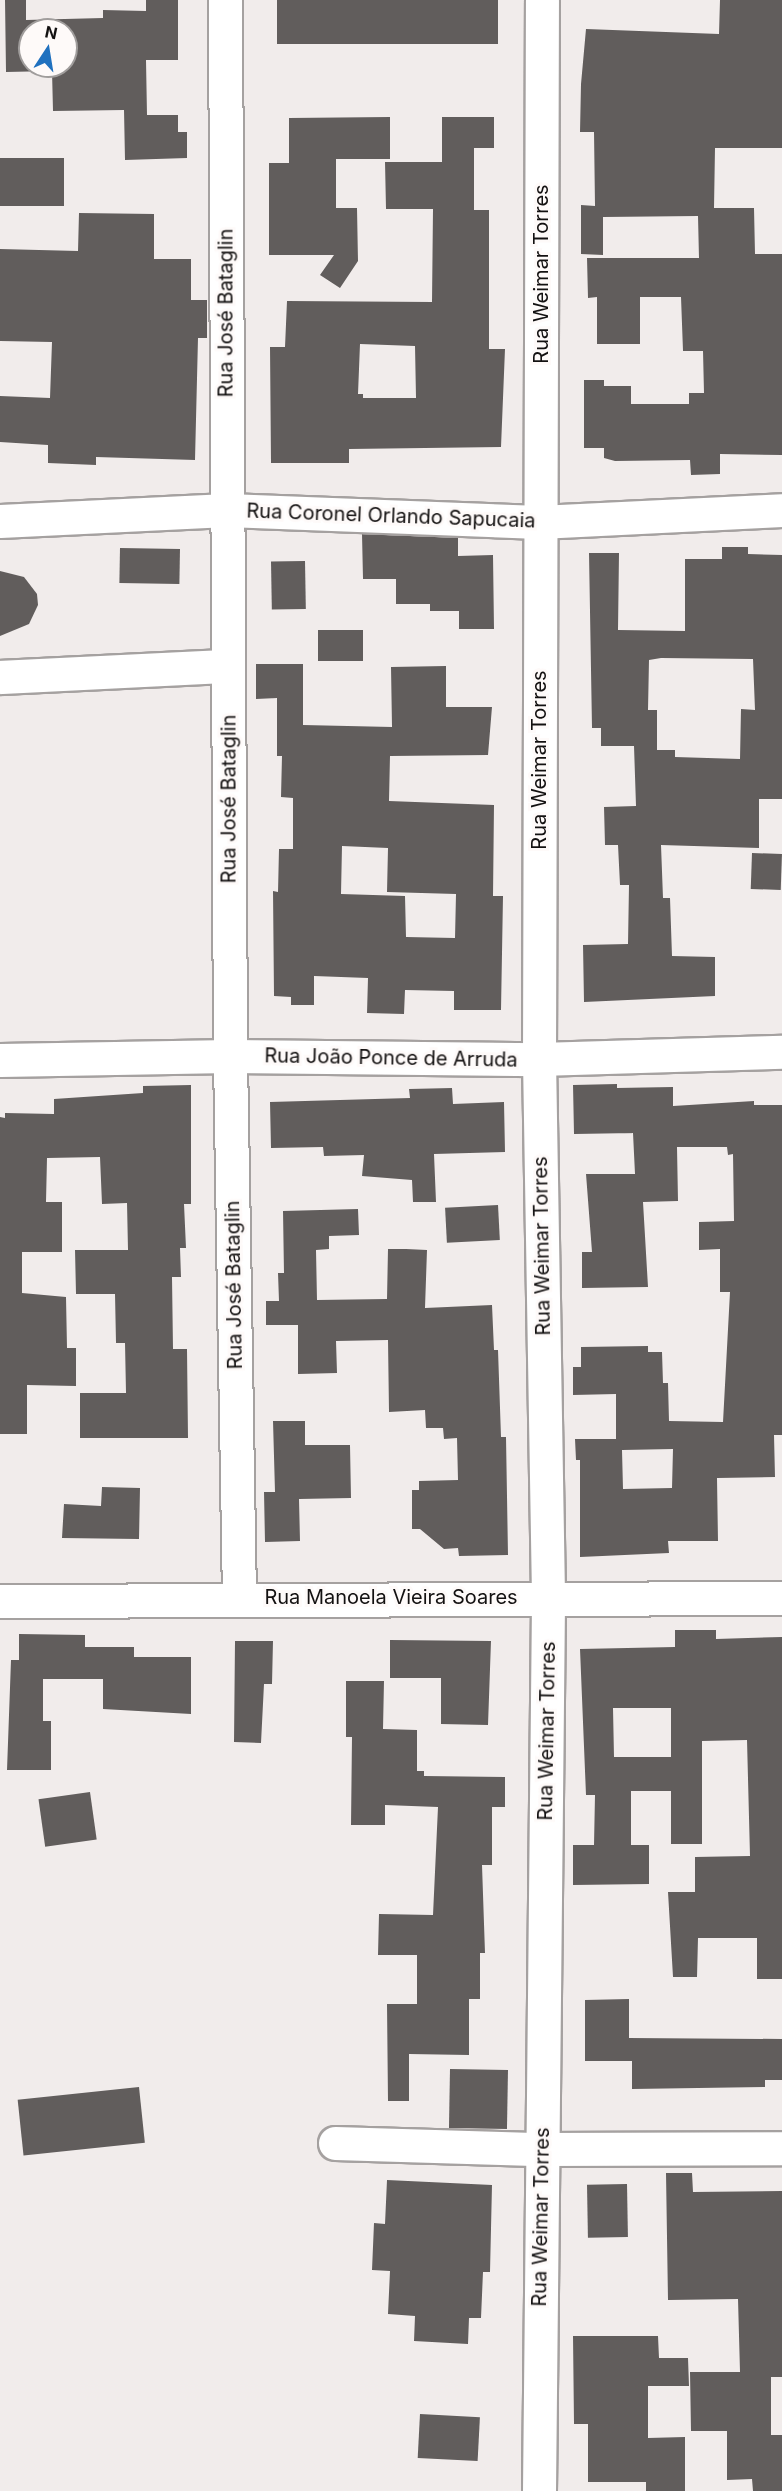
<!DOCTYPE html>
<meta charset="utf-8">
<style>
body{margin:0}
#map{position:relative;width:782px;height:2491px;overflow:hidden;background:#f1eceb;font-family:Inter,sans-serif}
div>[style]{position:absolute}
.building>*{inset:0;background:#615d5c;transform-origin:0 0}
.roads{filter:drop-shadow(2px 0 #a5a1a0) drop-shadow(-2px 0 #a5a1a0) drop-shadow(0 2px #a5a1a0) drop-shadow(0 -2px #a5a1a0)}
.minor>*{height:33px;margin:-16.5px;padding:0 16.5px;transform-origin:16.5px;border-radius:16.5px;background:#fff}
span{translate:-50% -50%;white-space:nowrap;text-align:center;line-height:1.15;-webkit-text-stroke:6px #fefaf9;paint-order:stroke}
.street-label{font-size:20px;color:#131111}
.north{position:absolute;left:18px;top:18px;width:60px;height:60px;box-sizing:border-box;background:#fefaf9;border:2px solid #a09d9c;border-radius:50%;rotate:12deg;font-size:16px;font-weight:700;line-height:24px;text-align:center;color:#131111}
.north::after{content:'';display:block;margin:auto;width:21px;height:27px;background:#2071bf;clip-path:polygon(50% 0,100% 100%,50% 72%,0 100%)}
</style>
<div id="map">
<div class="building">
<div style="clip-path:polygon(evenodd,5px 0,26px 0,26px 20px,103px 18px,103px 10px,146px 11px,146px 0,178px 0,178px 60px,146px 60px,147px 115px,178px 115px,178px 132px,187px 132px,187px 158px,125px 160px,124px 110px,53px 111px,52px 71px,6px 72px,5px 0,30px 30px,66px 30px,66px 66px,30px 66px,30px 30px)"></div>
<div style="left:277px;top:0;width:221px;height:44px"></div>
<div style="clip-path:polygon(720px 0,782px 0,782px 148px,715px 148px,714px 208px,754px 208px,755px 254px,782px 254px,782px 455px,720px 454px,720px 474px,691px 475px,690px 460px,615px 461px,604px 458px,604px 448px,584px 448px,584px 380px,604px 380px,604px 386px,631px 386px,631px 404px,689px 404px,689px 393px,704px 393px,703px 351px,683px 351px,681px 297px,640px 297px,640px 344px,597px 344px,597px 297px,588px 298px,587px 258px,699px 258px,698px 216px,603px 217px,603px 255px,581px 254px,581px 205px,595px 206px,594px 132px,580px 132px,581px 84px,586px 29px,719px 34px)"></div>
<div style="clip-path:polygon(390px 117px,390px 159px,336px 159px,336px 208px,357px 208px,358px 261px,340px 288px,320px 275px,334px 255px,269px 255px,269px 163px,289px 163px,289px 118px)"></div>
<div style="clip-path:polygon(evenodd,442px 117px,494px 117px,494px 148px,474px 148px,474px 210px,489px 210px,489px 349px,505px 349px,501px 447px,349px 449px,349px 463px,271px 463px,270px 347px,285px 347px,287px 301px,432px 302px,433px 209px,386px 209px,385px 162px,442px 162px,442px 117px,360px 344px,415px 346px,416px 398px,363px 398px,363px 394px,358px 394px,360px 344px)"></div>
<div style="left:64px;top:158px;width:48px;height:64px;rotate:90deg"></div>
<div style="clip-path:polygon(79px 213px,154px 214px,154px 259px,191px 259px,191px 300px,207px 300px,207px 338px,198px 338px,195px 460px,96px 457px,96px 465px,48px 463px,48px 445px,0 442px,0 396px,50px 398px,52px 342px,0 341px,0 249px,78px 251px)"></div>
<div style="clip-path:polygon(362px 534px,458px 538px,458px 556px,493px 555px,494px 629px,459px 629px,459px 611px,430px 611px,430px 604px,396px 604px,396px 579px,363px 579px)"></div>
<div style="clip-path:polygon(evenodd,722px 547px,748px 547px,748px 554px,782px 555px,782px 799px,759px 799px,759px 848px,661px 845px,663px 898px,670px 898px,672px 956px,715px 957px,715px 996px,584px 1002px,583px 945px,628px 944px,629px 885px,620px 885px,618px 845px,605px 845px,604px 807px,636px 806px,634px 746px,601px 746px,601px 728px,592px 728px,589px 553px,619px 553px,618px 630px,685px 631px,685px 559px,722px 559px,722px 547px,661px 658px,753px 659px,755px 710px,741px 709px,740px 759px,675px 757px,675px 750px,657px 750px,657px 710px,648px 710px,649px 660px,661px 658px)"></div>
<div style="left:120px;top:548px;width:60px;height:35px;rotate:1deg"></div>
<div style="left:305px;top:561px;width:48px;height:34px;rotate:89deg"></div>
<div style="clip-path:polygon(0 571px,24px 577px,37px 594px,38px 605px,29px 624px,0 636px)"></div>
<div style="left:318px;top:630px;width:45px;height:31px"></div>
<div style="clip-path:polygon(evenodd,256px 664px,303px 664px,303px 725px,392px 727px,391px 667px,446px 666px,446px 707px,492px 707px,488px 755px,390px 756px,389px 801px,494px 805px,493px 896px,503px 896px,501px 1010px,454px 1010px,454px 991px,405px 990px,404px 1014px,367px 1013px,368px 978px,314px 976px,314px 1005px,291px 1005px,291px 997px,274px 996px,273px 891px,278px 892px,279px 849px,293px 849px,293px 798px,281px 797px,282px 756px,277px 756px,277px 698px,256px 699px,256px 664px,342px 846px,388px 848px,387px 892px,456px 894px,455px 938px,406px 937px,405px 896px,341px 894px,342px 846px)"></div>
<div style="left:752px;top:853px;width:30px;height:36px;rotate:2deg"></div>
<div style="clip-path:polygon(evenodd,617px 1084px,617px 1088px,673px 1087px,673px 1106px,754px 1101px,754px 1105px,782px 1105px,782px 1435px,774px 1435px,775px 1477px,717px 1478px,718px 1541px,668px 1541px,669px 1553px,580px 1557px,580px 1460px,576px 1460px,575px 1439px,616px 1439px,616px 1394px,573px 1395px,573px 1367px,581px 1367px,581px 1347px,648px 1346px,648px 1352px,662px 1352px,663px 1383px,668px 1383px,669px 1421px,723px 1422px,730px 1292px,720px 1292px,720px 1249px,699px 1250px,699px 1222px,734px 1221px,733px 1154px,728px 1155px,727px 1147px,677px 1147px,678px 1201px,643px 1202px,648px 1287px,582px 1288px,582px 1252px,592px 1252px,586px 1174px,635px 1174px,633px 1133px,574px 1134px,573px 1085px,617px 1084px,673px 1449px,672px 1488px,623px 1489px,622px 1450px,673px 1449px)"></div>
<div style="clip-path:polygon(191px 1085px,191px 1204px,184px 1204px,186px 1248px,180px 1248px,181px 1277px,172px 1277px,173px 1349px,187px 1349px,188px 1438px,80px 1438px,80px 1393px,126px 1393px,125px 1343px,116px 1343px,115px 1294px,76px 1294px,75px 1250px,128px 1250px,127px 1203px,102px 1204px,100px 1157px,47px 1158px,46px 1202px,62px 1202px,62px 1252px,22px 1252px,22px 1293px,66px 1297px,67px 1348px,76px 1348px,76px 1386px,27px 1385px,27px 1434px,0 1434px,0 1117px,5px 1118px,5px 1113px,54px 1114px,54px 1099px,143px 1093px,143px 1086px)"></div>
<div style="clip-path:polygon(452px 1088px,453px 1104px,504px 1102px,505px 1152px,434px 1154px,436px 1202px,413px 1202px,412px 1180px,362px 1176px,364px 1155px,324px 1156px,323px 1147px,271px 1148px,270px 1102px,410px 1098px,409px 1089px)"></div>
<div style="left:498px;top:1205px;width:35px;height:53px;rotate:87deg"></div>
<div style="clip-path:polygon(358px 1209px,359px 1235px,329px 1236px,329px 1249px,316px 1250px,317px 1300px,387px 1299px,388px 1249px,406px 1249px,427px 1250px,425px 1308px,492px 1305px,494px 1350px,498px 1350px,501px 1437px,506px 1437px,508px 1555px,459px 1556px,458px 1548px,444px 1549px,420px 1529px,412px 1529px,412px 1490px,419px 1490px,419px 1481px,458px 1480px,457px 1438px,444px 1439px,443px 1428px,426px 1428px,425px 1410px,389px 1412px,388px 1340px,336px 1341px,337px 1373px,298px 1374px,298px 1325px,266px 1325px,266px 1301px,279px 1301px,278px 1273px,284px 1273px,283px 1211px)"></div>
<div style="clip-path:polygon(273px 1421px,305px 1421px,305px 1445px,350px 1445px,351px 1498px,299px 1499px,300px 1541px,265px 1542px,264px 1492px,275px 1492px)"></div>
<div style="clip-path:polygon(102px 1487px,140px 1488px,139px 1539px,62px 1538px,64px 1504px,101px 1506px)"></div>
<div style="clip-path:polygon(evenodd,675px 1630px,716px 1630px,716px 1639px,782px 1637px,782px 1979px,757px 1979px,757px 1938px,698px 1938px,697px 1977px,673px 1977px,668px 1892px,695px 1892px,695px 1857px,750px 1856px,747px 1740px,702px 1741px,702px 1844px,671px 1844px,671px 1791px,631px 1791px,631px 1845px,649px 1845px,649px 1884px,573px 1885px,573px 1845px,594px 1845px,595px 1795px,586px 1795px,580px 1649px,675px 1647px,675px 1630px,613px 1708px,671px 1708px,671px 1757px,614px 1757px,613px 1708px)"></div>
<div style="clip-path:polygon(19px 1634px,85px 1635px,85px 1647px,134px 1647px,134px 1657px,191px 1657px,191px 1714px,103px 1709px,103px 1679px,43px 1679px,43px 1721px,51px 1721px,51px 1770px,7px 1770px,11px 1660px,19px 1660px)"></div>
<div style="clip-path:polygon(390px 1640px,491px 1641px,488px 1725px,441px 1724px,441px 1678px,390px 1678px)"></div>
<div style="clip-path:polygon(235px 1641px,273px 1641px,272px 1684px,264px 1684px,261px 1743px,234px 1742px)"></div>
<div style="clip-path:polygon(346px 1681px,384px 1681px,383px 1729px,417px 1730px,417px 1771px,424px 1771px,424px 1776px,505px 1777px,505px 1807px,492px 1807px,492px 1865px,482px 1865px,485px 1953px,480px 1953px,480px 1999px,469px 1999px,469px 2055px,409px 2054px,409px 2101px,388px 2101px,387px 2004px,417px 2004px,417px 1955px,378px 1955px,379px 1914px,433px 1915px,438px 1807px,385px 1805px,385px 1825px,351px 1825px,352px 1737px,346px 1737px)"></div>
<div style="left:90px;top:1792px;width:48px;height:52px;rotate:82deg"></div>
<div style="clip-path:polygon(629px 1999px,629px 2038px,782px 2039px,782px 2080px,765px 2080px,765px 2087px,632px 2089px,632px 2061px,585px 2061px,585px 2000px)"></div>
<div style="left:450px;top:2069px;width:58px;height:59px;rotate:1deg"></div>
<div style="left:139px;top:2087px;width:56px;height:122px;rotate:84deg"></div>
<div style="clip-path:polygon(666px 2173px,692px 2173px,693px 2192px,782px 2191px,782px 2377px,771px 2377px,771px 2435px,782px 2435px,782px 2491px,753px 2491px,752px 2479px,727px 2480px,727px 2431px,691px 2431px,690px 2372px,740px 2372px,738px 2299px,668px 2300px)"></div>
<div style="clip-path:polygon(387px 2180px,492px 2185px,490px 2272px,483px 2272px,481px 2318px,469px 2318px,468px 2344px,414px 2341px,415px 2316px,388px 2314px,390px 2271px,372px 2270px,374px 2223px,385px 2224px)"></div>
<div style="left:627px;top:2184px;width:53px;height:40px;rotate:89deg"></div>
<div style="clip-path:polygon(573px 2336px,658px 2336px,659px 2358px,688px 2358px,689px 2386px,648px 2386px,648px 2438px,685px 2437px,685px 2491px,646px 2491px,646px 2482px,588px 2482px,588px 2424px,574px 2424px)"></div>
<div style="left:420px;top:2414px;width:60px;height:44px;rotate:3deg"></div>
</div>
<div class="roads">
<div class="minor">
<div style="left:225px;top:0;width:1056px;rotate:89.73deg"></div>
<div style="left:230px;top:1056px;width:542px;rotate:89.05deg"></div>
<div style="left:0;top:521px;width:227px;rotate:-2.8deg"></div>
<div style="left:227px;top:510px;width:312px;rotate:2.2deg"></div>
<div style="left:539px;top:522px;width:243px;rotate:-2.8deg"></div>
<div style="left:0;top:677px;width:228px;rotate:-2.8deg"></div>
<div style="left:0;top:1060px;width:230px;rotate:-1deg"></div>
<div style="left:230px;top:1056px;width:309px;rotate:0.6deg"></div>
<div style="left:539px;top:1059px;width:243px;rotate:-1.7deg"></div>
<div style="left:0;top:1601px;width:782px;rotate:-0.22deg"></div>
<div style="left:335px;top:2143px;width:207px;rotate:1.7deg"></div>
<div style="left:542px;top:2149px;width:240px;rotate:-0.2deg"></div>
<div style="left:539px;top:2491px;width:895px;rotate:-89.42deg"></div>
<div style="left:548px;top:1596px;width:537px;rotate:-90.96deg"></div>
<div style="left:539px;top:1059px;width:1059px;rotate:-89.84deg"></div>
</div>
</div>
<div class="street-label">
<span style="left:541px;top:274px;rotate:-90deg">Rua Weimar Torres</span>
<span style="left:226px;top:313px;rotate:-90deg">Rua José Bataglin</span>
<span style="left:391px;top:516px;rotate:2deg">Rua Coronel Orlando Sapucaia</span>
<span style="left:539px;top:760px;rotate:-90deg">Rua Weimar Torres</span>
<span style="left:229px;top:799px;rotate:-90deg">Rua José Bataglin</span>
<span style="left:391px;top:1058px;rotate:1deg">Rua João Ponce de Arruda</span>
<span style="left:542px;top:1246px;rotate:-91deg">Rua Weimar Torres</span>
<span style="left:234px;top:1285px;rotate:-91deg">Rua José Bataglin</span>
<span style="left:391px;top:1597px">Rua Manoela Vieira Soares</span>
<span style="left:547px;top:1731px;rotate:-89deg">Rua Weimar Torres</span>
<span style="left:541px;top:2217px;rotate:-89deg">Rua Weimar Torres</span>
</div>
<div class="north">N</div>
</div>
